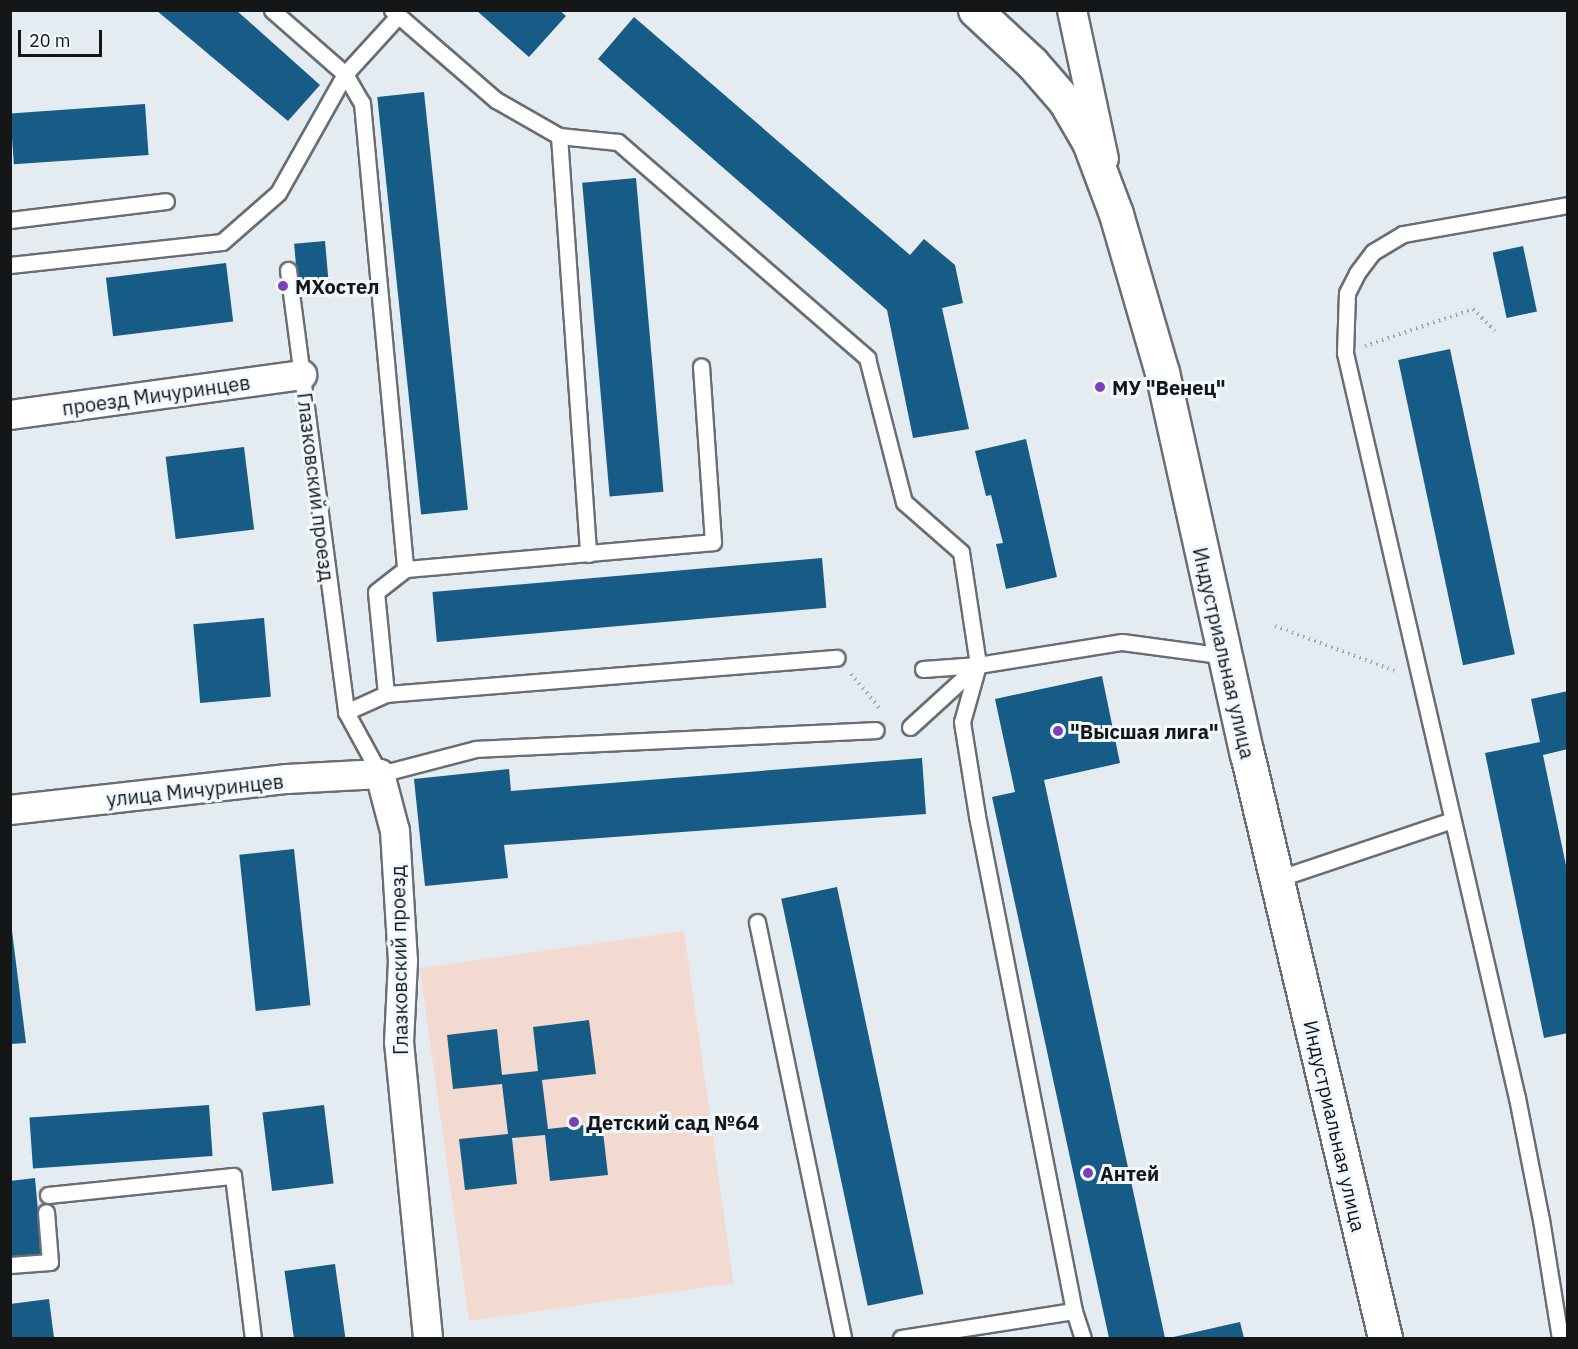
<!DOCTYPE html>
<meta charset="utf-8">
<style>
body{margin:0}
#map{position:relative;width:1578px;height:1349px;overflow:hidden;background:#e4ebf1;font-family:"IBM Plex Sans",sans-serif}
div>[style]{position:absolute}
.education>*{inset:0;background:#f3dad1;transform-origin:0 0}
.building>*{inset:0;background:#175c86;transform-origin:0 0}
.path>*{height:4px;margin-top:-2px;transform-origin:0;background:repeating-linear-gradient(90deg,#a2a8ac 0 1.5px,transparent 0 6px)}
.roads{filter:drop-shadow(2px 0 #686e73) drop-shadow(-2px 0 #686e73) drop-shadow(0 2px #686e73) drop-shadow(0 -2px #686e73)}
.lane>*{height:15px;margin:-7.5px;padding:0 7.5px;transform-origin:7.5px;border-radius:7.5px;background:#fff}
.street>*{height:28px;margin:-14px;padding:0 14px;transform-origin:14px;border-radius:14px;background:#fff}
.highway>*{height:33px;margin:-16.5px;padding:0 16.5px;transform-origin:16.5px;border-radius:16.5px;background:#fff}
.dots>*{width:16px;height:16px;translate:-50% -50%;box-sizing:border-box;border:3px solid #f1f9fe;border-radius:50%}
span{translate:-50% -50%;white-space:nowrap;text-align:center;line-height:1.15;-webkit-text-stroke:6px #f1f9fe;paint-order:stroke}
.poi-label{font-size:20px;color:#141618;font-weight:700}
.left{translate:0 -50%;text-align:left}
.street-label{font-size:20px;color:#141618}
.frame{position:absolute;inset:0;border:12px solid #141618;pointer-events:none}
.scale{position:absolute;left:18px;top:30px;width:84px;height:27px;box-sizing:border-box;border:3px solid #141618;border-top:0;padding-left:8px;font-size:18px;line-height:21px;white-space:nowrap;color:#141618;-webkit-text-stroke:4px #f1f9fe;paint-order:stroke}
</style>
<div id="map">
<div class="education">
<div style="left:684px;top:931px;width:356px;height:267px;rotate:82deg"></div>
</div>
<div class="building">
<div style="clip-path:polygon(156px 10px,236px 10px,320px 85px,288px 121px)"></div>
<div style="clip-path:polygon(476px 10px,559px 10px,566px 16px,529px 57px)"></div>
<div style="clip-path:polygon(634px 17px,910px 255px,924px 239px,955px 265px,963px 303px,942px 308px,969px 429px,913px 438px,887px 310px,598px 59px)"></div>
<div style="left:424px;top:92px;width:420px;height:47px;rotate:84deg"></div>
<div style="left:145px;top:104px;width:51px;height:135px;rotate:86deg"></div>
<div style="left:636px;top:178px;width:315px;height:54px;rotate:85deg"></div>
<div style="left:325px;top:241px;width:47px;height:31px;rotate:85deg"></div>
<div style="left:1523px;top:246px;width:67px;height:31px;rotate:78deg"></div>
<div style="left:226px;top:263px;width:59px;height:121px;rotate:83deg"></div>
<div style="left:1450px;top:349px;width:312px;height:53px;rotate:78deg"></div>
<div style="clip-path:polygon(1026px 439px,1057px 577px,1006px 589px,996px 544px,1003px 543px,991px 495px,986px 496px,975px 451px)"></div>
<div style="left:244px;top:447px;width:83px;height:79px;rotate:83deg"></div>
<div style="left:822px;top:558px;width:50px;height:391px;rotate:85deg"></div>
<div style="left:264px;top:618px;width:79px;height:71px;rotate:85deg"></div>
<div style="clip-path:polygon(1102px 676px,1120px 763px,1044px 780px,1165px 1338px,1109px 1338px,992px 797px,1015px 792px,995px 699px)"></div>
<div style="clip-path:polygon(1568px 691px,1568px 749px,1543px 755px,1568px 875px,1568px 1033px,1544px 1038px,1485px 753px,1540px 742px,1531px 699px)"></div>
<div style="clip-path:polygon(922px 758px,926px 814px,504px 845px,508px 878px,425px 886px,414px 779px,509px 769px,511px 791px)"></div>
<div style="left:294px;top:849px;width:157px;height:55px;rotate:84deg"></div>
<div style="left:837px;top:887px;width:416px;height:57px;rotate:78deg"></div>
<div style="clip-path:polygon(10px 915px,26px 1043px,10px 1044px)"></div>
<div style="clip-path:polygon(589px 1020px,596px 1074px,542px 1080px,548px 1129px,602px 1123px,608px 1175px,550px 1181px,545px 1135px,512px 1138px,517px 1184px,465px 1190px,459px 1139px,508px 1134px,502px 1084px,453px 1089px,447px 1035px,497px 1029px,502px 1075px,538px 1071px,533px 1027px)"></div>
<div style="left:209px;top:1105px;width:51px;height:180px;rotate:86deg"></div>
<div style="left:324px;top:1105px;width:79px;height:62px;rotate:83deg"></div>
<div style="clip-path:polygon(35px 1178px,42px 1254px,10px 1257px,10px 1181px)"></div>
<div style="left:335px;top:1264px;width:75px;height:51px;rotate:82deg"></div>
<div style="clip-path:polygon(49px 1299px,54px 1338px,10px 1338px,10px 1304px)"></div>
<div style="clip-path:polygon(1240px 1322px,1244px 1338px,1169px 1338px)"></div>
</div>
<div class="path">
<div style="left:1365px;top:346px;width:114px;rotate:-18.9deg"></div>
<div style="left:1473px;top:309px;width:31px;rotate:45deg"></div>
<div style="left:1275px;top:626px;width:131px;rotate:20.5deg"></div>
<div style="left:851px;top:674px;width:47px;rotate:50.2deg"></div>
</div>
<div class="roads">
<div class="lane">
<div style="left:392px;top:10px;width:138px;rotate:40.9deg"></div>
<div style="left:496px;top:100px;width:73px;rotate:29.7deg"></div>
<div style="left:559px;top:136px;width:59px;rotate:5.8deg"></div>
<div style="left:618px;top:142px;width:330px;rotate:40.9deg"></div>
<div style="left:867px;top:358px;width:149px;rotate:75.6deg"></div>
<div style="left:904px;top:502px;width:76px;rotate:41.3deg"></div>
<div style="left:961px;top:552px;width:114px;rotate:81.4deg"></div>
<div style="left:978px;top:665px;width:59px;rotate:105.7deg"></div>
<div style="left:962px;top:722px;width:95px;rotate:80.9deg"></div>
<div style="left:977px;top:816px;width:504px;rotate:78.91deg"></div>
<div style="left:1074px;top:1311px;width:28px;rotate:72deg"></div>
<div style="left:398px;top:16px;width:79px;rotate:132.4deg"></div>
<div style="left:345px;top:74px;width:34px;rotate:60deg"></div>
<div style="left:362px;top:103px;width:468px;rotate:84.7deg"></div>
<div style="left:559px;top:136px;width:419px;rotate:86deg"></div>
<div style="left:10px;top:220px;width:157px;rotate:-6.9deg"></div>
<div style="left:10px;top:265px;width:213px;rotate:-6.2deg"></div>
<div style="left:222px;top:242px;width:74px;rotate:-41.2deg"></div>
<div style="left:278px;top:193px;width:137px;rotate:-60.6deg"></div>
<div style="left:345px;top:74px;width:97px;rotate:-138.8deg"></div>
<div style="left:288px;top:270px;width:446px;rotate:82.5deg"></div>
<div style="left:346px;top:712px;width:71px;rotate:61.3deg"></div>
<div style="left:380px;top:774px;width:99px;rotate:-14.6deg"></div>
<div style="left:476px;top:749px;width:400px;rotate:-2.7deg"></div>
<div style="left:923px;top:669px;width:55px;rotate:-4.2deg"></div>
<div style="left:386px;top:694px;width:102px;rotate:-95.6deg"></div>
<div style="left:376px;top:592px;width:37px;rotate:-38deg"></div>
<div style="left:405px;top:569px;width:309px;rotate:-5deg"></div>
<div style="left:713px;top:542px;width:176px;rotate:-93.9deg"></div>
<div style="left:346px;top:712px;width:44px;rotate:-24.2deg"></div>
<div style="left:386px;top:694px;width:452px;rotate:-4.6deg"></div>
<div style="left:910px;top:727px;width:92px;rotate:-42.4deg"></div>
<div style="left:978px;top:665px;width:146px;rotate:-9.1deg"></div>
<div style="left:1122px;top:642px;width:104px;rotate:7.7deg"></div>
<div style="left:1277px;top:879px;width:185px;rotate:-18.6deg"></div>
<div style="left:757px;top:922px;width:425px;rotate:78.3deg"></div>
<div style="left:48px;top:1195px;width:186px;rotate:-5.9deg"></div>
<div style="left:233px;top:1176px;width:163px;rotate:83deg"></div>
<div style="left:10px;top:1265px;width:40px;rotate:-4.3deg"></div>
<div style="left:50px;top:1262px;width:50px;rotate:-94.6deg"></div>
<div style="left:901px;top:1338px;width:175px;rotate:-8.9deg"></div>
<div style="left:1560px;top:1338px;width:120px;rotate:-99.1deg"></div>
<div style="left:1541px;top:1220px;width:124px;rotate:-101.1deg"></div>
<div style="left:1517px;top:1098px;width:765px;rotate:-103deg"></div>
<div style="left:1345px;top:353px;width:60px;rotate:-88.1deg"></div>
<div style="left:1347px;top:293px;width:22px;rotate:-63deg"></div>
<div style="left:1357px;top:273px;width:26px;rotate:-53deg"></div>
<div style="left:1373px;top:252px;width:35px;rotate:-31deg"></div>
<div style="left:1403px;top:234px;width:168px;rotate:-10deg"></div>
</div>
<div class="street">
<div style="left:1072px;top:10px;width:152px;rotate:77.9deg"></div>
<div style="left:10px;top:415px;width:295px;rotate:-7.8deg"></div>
<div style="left:10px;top:810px;width:279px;rotate:-6.4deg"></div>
<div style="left:287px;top:779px;width:93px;rotate:-3.1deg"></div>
<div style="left:380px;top:774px;width:59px;rotate:75.3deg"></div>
<div style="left:395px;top:831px;width:130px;rotate:86.5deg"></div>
<div style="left:403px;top:961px;width:81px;rotate:92.8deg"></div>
<div style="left:399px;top:1042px;width:297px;rotate:84.4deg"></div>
</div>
<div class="highway">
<div style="left:975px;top:10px;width:78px;rotate:42.9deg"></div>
<div style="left:1032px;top:63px;width:50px;rotate:49deg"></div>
<div style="left:1065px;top:101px;width:48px;rotate:59.7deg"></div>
<div style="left:1089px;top:142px;width:77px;rotate:69.4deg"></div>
<div style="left:1116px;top:214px;width:165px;rotate:73.8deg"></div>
<div style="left:1162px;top:372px;width:391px;rotate:77.5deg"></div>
<div style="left:1247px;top:754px;width:600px;rotate:76.7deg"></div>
</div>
</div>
<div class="dots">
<div style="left:283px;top:286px;background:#7841b8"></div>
<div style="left:1100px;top:387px;background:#7841b8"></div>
<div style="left:1058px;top:731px;background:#7841b8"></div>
<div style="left:574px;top:1122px;background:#7841b8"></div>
<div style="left:1088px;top:1173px;background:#7841b8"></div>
</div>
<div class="poi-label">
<span class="left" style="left:295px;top:286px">МХостел</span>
<span class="left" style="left:1112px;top:387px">МУ "Венец"</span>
<span class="left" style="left:1070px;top:731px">"Высшая лига"</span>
<span class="left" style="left:586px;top:1122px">Детский сад №64</span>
<span class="left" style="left:1100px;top:1173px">Антей</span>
</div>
<div class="street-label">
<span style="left:156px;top:395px;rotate:-8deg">проезд Мичуринцев</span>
<span style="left:316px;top:487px;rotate:83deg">Глазковский проезд</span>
<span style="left:1224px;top:653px;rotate:77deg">Индустриальная улица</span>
<span style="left:195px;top:790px;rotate:-6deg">улица Мичуринцев</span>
<span style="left:399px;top:960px;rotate:-91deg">Глазковский проезд</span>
<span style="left:1335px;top:1126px;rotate:77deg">Индустриальная улица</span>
</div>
<div class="frame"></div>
<div class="scale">20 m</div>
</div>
